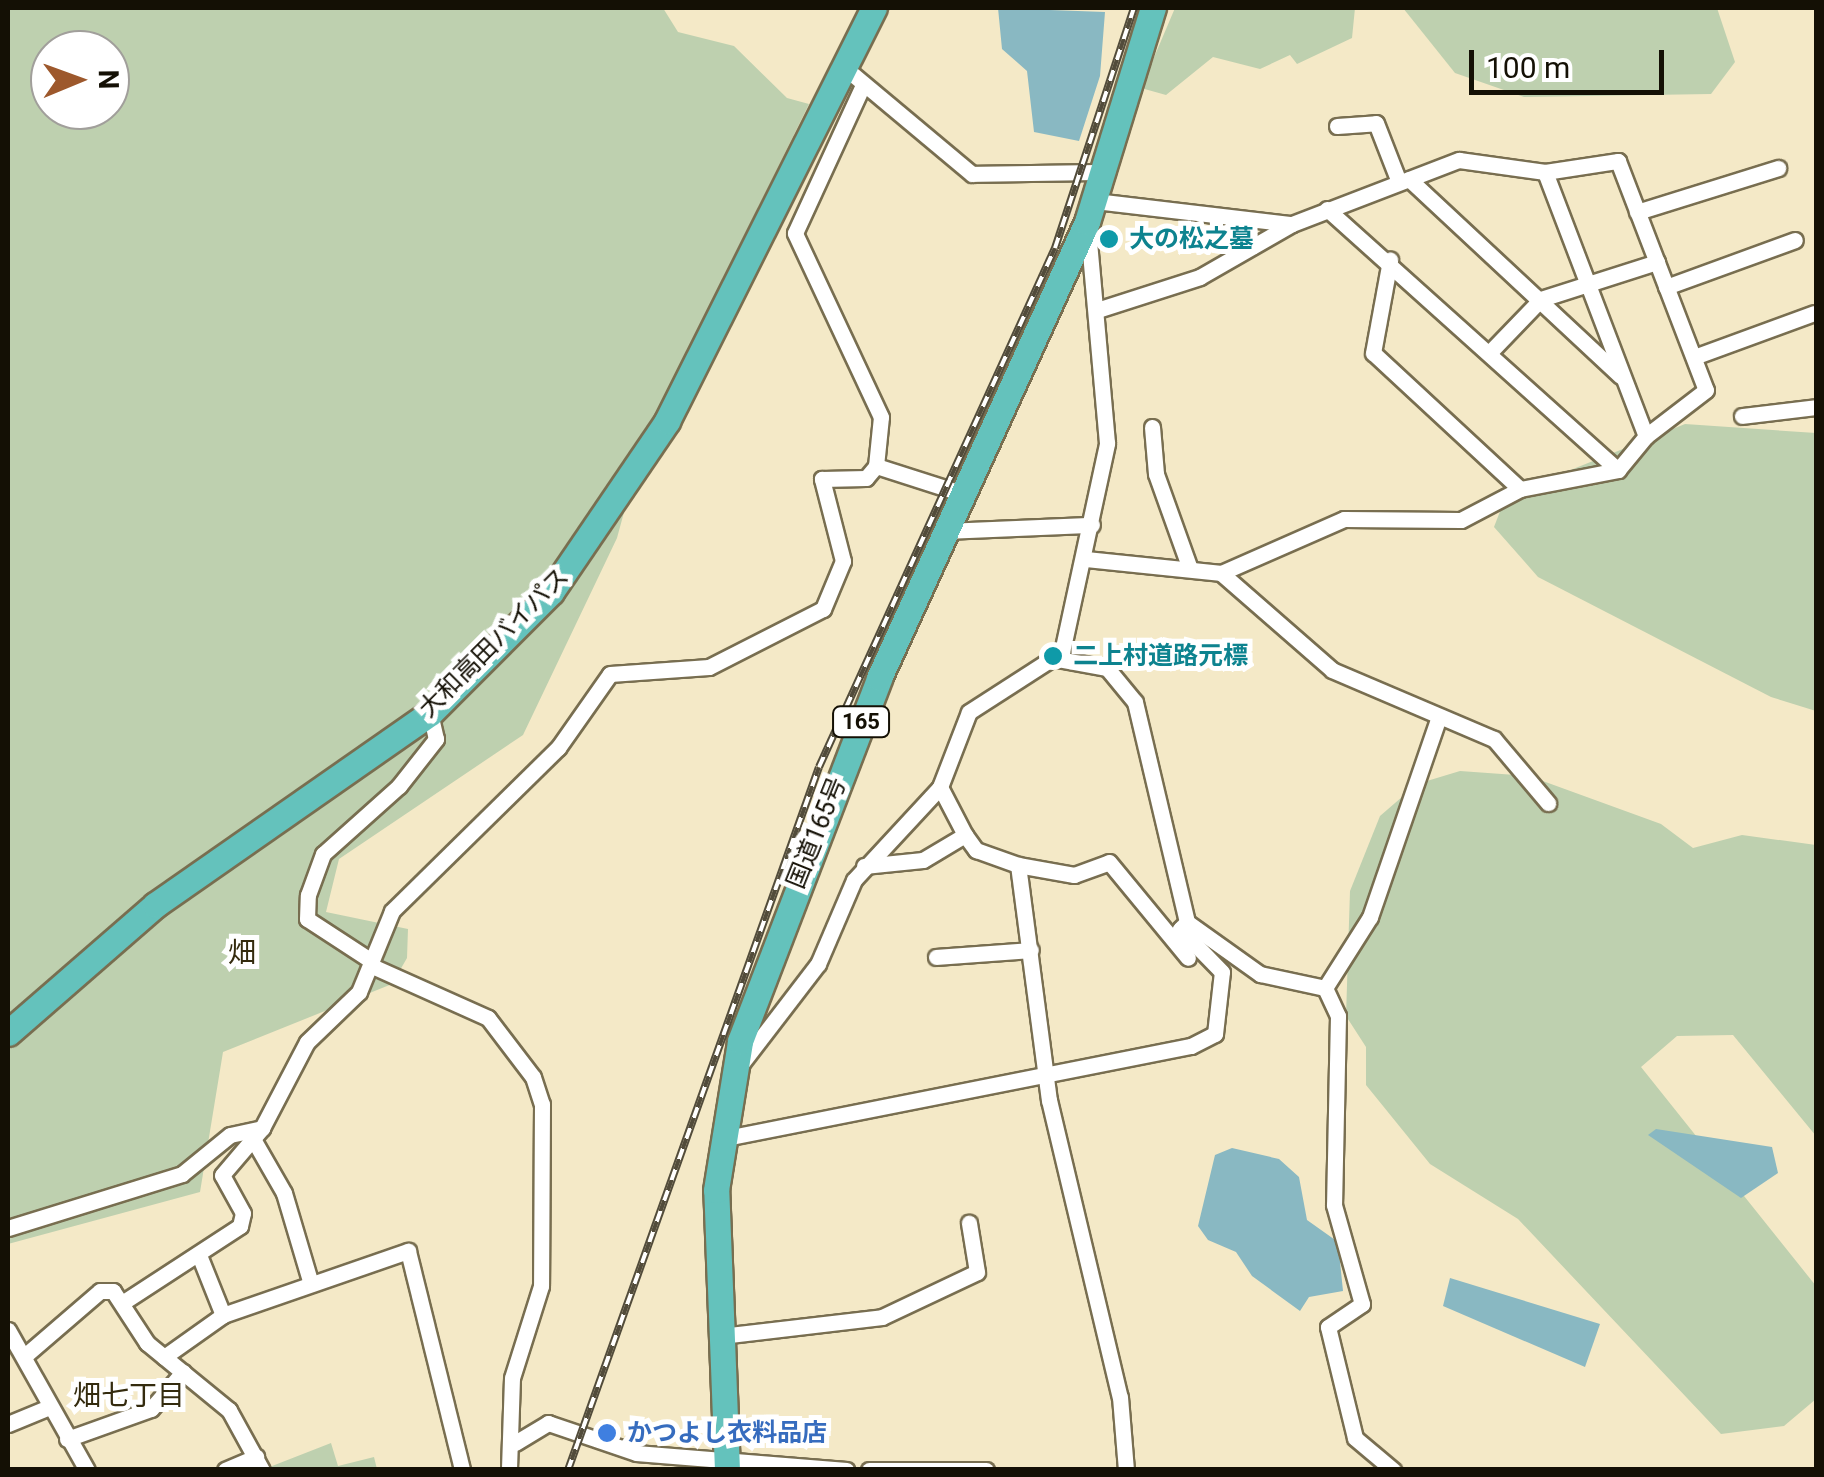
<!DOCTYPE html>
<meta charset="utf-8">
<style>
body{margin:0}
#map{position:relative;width:1824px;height:1477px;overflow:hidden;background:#f4e9c7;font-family:Roboto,"Noto Sans JP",sans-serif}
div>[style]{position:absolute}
.green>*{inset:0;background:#bed0af}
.water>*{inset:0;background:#89b8c2}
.roads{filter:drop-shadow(2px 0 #786e50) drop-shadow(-2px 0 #786e50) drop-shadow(0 2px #786e50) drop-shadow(0 -2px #786e50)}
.minor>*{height:15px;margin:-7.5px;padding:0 7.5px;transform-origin:7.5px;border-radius:7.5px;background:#fff}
.trunk>*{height:25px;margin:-12.5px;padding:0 12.5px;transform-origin:12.5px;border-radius:12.5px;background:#64c2bc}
.rail>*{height:8px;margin-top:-4px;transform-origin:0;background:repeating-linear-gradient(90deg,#fff 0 11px,#524c3b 0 22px);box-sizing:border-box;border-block:2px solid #524c3b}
.dots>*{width:28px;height:28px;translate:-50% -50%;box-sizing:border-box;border:5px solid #fff;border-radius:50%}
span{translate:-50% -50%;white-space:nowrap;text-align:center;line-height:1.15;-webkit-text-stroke:10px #fff;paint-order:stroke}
.shield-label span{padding:2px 8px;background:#fff;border:2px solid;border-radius:8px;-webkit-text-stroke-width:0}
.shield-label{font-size:22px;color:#141005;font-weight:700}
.culture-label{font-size:25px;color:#0d838f;font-weight:700}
.left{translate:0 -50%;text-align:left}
.street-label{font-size:25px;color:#141005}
.shop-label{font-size:25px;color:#366cbe;font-weight:700}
.neighbourhood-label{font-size:28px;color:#342b0e}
.frame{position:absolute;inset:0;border:10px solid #141005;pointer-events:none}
.north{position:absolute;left:30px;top:30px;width:100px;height:100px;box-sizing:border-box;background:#fff;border:2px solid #a19f9b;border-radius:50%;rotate:89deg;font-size:28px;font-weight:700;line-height:40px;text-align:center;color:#141005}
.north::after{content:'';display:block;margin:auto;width:35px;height:45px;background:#9d582c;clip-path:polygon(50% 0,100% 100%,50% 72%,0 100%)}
.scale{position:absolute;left:1469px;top:50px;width:195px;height:45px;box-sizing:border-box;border:5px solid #141005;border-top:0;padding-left:12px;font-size:30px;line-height:35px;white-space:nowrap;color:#141005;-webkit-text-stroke:8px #fff;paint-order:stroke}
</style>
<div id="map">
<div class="green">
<div style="clip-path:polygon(evenodd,8px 8px,663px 8px,678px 32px,734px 46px,787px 98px,809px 104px,644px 439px,617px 538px,523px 735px,339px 859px,326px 912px,408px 929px,407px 958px,392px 984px,223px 1052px,200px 1192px,8px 1244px,8px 8px,50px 50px,110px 50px,110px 110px,50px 110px,50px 50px)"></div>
<div style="clip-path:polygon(1175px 8px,1355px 8px,1352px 38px,1297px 64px,1290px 55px,1260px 69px,1213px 57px,1166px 95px,1141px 88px)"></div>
<div style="clip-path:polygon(1403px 8px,1717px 8px,1735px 62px,1711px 94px,1524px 97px,1455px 73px)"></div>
<div style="clip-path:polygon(1685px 424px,1816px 433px,1816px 711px,1771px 697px,1538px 577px,1494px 527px,1506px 496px)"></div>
<div style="clip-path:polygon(1460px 771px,1529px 776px,1661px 824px,1693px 848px,1742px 835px,1816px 845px,1816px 1136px,1733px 1035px,1677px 1036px,1641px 1067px,1816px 1286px,1816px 1399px,1784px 1426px,1721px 1434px,1518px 1219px,1430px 1164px,1366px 1085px,1366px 1047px,1346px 1016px,1350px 891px,1380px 816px,1417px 784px)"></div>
<div style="clip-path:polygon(331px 1443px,338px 1466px,374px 1457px,377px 1469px,267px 1468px)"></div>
</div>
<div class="water">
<div style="clip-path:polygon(998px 8px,1105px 12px,1100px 76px,1079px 141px,1034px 132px,1027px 71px,1002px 49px)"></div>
<div style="clip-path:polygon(1656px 1129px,1772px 1147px,1778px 1173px,1741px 1198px,1648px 1135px)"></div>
<div style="clip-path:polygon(1232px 1148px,1279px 1159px,1299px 1177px,1307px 1220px,1338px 1242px,1343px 1291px,1309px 1297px,1300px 1311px,1252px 1276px,1236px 1252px,1208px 1240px,1198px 1226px,1215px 1155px)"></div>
<div style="clip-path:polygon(1450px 1278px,1600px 1324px,1585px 1367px,1443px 1306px)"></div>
</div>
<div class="roads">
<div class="minor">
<div style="left:844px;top:67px;width:167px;rotate:39.9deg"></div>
<div style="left:972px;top:174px;width:134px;rotate:-0.9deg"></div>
<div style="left:1337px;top:126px;width:39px;rotate:-4deg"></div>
<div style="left:1376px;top:123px;width:63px;rotate:68.7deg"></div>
<div style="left:1545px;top:172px;width:283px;rotate:69.1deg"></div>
<div style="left:1409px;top:179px;width:289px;rotate:43deg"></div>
<div style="left:1095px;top:201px;width:198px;rotate:6.7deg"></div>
<div style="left:1292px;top:224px;width:106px;rotate:150.1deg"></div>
<div style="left:1200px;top:277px;width:108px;rotate:162.2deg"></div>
<div style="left:1327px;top:209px;width:391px;rotate:41.9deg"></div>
<div style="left:1637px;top:212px;width:148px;rotate:-17.3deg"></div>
<div style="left:1292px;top:224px;width:179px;rotate:-21deg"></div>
<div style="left:1459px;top:160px;width:87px;rotate:7.9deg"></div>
<div style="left:1545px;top:172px;width:74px;rotate:-8.6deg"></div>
<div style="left:1618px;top:161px;width:245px;rotate:69deg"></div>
<div style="left:1706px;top:390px;width:76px;rotate:142.5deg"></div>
<div style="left:1646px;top:436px;width:44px;rotate:129.5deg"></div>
<div style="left:1618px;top:470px;width:100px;rotate:169deg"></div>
<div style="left:1520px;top:489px;width:200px;rotate:-137.2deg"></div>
<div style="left:1373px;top:353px;width:95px;rotate:-79.6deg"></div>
<div style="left:1666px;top:287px;width:137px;rotate:-20deg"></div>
<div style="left:1491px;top:351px;width:72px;rotate:-46.1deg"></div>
<div style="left:1541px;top:299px;width:122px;rotate:-17.7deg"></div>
<div style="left:1694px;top:357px;width:128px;rotate:-20.1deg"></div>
<div style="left:1742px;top:416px;width:75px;rotate:-6.9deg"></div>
<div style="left:1152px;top:427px;width:47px;rotate:85.1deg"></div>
<div style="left:1156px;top:474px;width:101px;rotate:70.3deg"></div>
<div style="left:876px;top:466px;width:92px;rotate:17.7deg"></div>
<div style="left:946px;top:531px;width:146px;rotate:-2.4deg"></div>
<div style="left:1086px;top:559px;width:136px;rotate:5.9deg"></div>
<div style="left:1221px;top:573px;width:147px;rotate:41.1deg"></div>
<div style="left:1332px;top:670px;width:176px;rotate:23.1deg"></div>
<div style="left:1494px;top:739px;width:84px;rotate:49.8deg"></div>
<div style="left:1221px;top:573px;width:134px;rotate:-23.7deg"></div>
<div style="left:1344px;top:519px;width:117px;rotate:0.5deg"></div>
<div style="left:1461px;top:520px;width:67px;rotate:-27.7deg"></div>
<div style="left:1058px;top:659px;width:50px;rotate:10.4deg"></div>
<div style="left:1107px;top:668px;width:44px;rotate:50.5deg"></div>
<div style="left:1135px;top:702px;width:226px;rotate:76.7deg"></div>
<div style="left:1187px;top:922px;width:90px;rotate:35.5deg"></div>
<div style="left:1260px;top:974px;width:66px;rotate:12.2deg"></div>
<div style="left:1325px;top:988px;width:31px;rotate:65deg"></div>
<div style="left:1338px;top:1016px;width:189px;rotate:91.2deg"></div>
<div style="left:1334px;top:1205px;width:103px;rotate:74.2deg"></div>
<div style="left:1362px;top:1304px;width:41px;rotate:145.9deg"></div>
<div style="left:1328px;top:1327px;width:114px;rotate:76.3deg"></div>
<div style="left:1355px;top:1438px;width:50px;rotate:40.1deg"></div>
<div style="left:940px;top:787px;width:54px;rotate:62.5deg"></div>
<div style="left:1018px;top:865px;width:57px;rotate:10.1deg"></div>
<div style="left:1074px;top:875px;width:37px;rotate:-20deg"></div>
<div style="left:1109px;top:862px;width:124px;rotate:50.5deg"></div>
<div style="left:864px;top:866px;width:59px;rotate:-5.8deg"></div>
<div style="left:923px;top:860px;width:49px;rotate:-30.8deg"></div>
<div style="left:965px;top:835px;width:19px;rotate:54deg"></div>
<div style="left:976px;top:850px;width:45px;rotate:19.7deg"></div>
<div style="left:1018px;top:865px;width:237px;rotate:82.5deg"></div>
<div style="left:1049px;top:1100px;width:305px;rotate:76.6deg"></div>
<div style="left:1120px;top:1397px;width:73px;rotate:85.3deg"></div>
<div style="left:936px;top:957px;width:95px;rotate:-4.2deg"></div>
<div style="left:370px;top:960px;width:75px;rotate:-146.9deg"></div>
<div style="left:307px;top:919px;width:24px;rotate:-88deg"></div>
<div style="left:308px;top:895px;width:44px;rotate:-69.9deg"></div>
<div style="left:323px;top:854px;width:102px;rotate:-41.8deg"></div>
<div style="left:399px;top:786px;width:60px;rotate:-51.8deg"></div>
<div style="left:436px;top:739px;width:27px;rotate:-103deg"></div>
<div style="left:372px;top:966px;width:127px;rotate:24.1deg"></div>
<div style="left:488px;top:1018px;width:74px;rotate:52.7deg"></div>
<div style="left:533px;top:1077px;width:28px;rotate:72deg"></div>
<div style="left:542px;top:1104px;width:182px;rotate:90.3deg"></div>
<div style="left:541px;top:1286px;width:96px;rotate:107.5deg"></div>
<div style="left:512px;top:1378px;width:92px;rotate:91.9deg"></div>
<div style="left:1325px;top:988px;width:84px;rotate:-57.6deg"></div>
<div style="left:1370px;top:917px;width:208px;rotate:-71deg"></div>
<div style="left:735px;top:1072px;width:136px;rotate:-52.5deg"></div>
<div style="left:818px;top:964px;width:91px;rotate:-66.8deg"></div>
<div style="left:854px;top:880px;width:127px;rotate:-47.2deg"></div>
<div style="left:940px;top:787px;width:80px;rotate:-68.9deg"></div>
<div style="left:969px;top:712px;width:111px;rotate:-32.8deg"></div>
<div style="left:1062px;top:652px;width:214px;rotate:-77.8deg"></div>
<div style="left:1107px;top:443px;width:215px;rotate:-95.1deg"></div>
<div style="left:253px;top:1139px;width:62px;rotate:60.1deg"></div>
<div style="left:284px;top:1193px;width:92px;rotate:73.5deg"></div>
<div style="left:721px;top:1139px;width:479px;rotate:-11.2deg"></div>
<div style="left:1191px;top:1046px;width:27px;rotate:-27deg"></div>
<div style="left:1215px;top:1034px;width:62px;rotate:-83.6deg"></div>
<div style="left:1222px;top:972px;width:60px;rotate:-134.3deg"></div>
<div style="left:1180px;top:929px;width:10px;rotate:-45deg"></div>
<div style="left:8px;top:1228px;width:182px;rotate:-17.2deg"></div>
<div style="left:182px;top:1174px;width:62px;rotate:-39.1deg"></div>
<div style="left:230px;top:1135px;width:33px;rotate:-12deg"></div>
<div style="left:262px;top:1128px;width:97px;rotate:-62.4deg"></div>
<div style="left:307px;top:1042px;width:72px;rotate:-43.9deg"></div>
<div style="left:359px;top:992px;width:87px;rotate:-67.8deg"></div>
<div style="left:392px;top:911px;width:233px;rotate:-44.5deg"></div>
<div style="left:558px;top:748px;width:90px;rotate:-54.9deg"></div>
<div style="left:610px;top:674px;width:99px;rotate:-4deg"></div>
<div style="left:709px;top:667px;width:128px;rotate:-27deg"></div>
<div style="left:823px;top:609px;width:52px;rotate:-67.4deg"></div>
<div style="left:843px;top:561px;width:85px;rotate:-104.4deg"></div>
<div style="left:822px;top:479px;width:44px;rotate:-1.3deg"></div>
<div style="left:866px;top:478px;width:16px;rotate:-50deg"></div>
<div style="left:876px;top:466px;width:49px;rotate:-84.2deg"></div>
<div style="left:881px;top:417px;width:203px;rotate:-115.1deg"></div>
<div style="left:795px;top:233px;width:161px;rotate:-65.3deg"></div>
<div style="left:199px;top:1255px;width:65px;rotate:68.2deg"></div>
<div style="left:122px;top:1303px;width:141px;rotate:-33.1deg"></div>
<div style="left:240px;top:1226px;width:13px;rotate:-77deg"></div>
<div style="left:243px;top:1213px;width:43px;rotate:-118.9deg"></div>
<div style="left:222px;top:1175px;width:62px;rotate:-49.6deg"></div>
<div style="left:8px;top:1330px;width:161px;rotate:60.6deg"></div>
<div style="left:721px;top:1336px;width:162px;rotate:-6.7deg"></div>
<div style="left:882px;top:1317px;width:105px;rotate:-25.3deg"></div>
<div style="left:977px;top:1272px;width:50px;rotate:-99.3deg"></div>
<div style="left:28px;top:1353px;width:95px;rotate:-40.7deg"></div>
<div style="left:100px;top:1291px;width:13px"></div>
<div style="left:113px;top:1291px;width:62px;rotate:56.8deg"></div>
<div style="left:147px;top:1343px;width:106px;rotate:39.3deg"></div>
<div style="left:229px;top:1410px;width:68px;rotate:61.2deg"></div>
<div style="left:164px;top:1357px;width:72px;rotate:-35.4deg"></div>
<div style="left:223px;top:1315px;width:196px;rotate:-19.1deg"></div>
<div style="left:408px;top:1251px;width:226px;rotate:76.1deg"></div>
<div style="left:8px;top:1424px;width:42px;rotate:-22.3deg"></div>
<div style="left:67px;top:1439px;width:89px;rotate:-19.7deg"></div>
<div style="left:151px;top:1409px;width:49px;rotate:-49.1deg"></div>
<div style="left:515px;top:1443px;width:39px;rotate:-31deg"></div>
<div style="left:548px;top:1423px;width:93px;rotate:18.8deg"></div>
<div style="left:636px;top:1453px;width:211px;rotate:4.6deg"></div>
<div style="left:225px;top:1470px;width:34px;rotate:-23deg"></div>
<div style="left:869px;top:1470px;width:117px"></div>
</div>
<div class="trunk">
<div style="left:8px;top:1033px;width:195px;rotate:-41deg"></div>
<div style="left:155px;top:905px;width:335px;rotate:-34.9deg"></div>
<div style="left:430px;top:713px;width:171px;rotate:-45deg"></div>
<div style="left:551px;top:592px;width:207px;rotate:-55.8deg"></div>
<div style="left:667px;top:421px;width:462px;rotate:-63.4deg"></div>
<div style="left:727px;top:1470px;width:280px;rotate:-92.2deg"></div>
<div style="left:716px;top:1190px;width:151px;rotate:-80.8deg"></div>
<div style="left:740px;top:1041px;width:389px;rotate:-69deg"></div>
<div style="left:879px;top:678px;width:501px;rotate:-65.48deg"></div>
<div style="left:1087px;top:222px;width:224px;rotate:-72.9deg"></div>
</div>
</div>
<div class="rail">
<div style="left:568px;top:1470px;width:746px;rotate:-70.35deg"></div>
<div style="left:819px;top:767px;width:570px;rotate:-65.55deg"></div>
<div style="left:1055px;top:248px;width:253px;rotate:-71.8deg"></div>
</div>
<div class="dots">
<div style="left:1109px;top:239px;background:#0f9aa8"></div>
<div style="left:1053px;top:656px;background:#0f9aa8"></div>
<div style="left:607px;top:1433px;background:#3f7fe0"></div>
</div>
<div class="shield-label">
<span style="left:861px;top:722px">165</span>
</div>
<div class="culture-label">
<span class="left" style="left:1129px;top:239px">大の松之墓</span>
<span class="left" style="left:1073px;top:656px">二上村道路元標</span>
</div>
<div class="street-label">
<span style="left:494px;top:643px;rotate:-45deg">大和高田バイパス</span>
<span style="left:817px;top:833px;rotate:-68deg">国道165号</span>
</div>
<div class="shop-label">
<span class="left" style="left:627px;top:1433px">かつよし衣料品店</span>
</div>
<div class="neighbourhood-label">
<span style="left:242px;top:953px">畑</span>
<span style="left:129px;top:1396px">畑七丁目</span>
</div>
<div class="frame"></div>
<div class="north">N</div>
<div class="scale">100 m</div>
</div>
